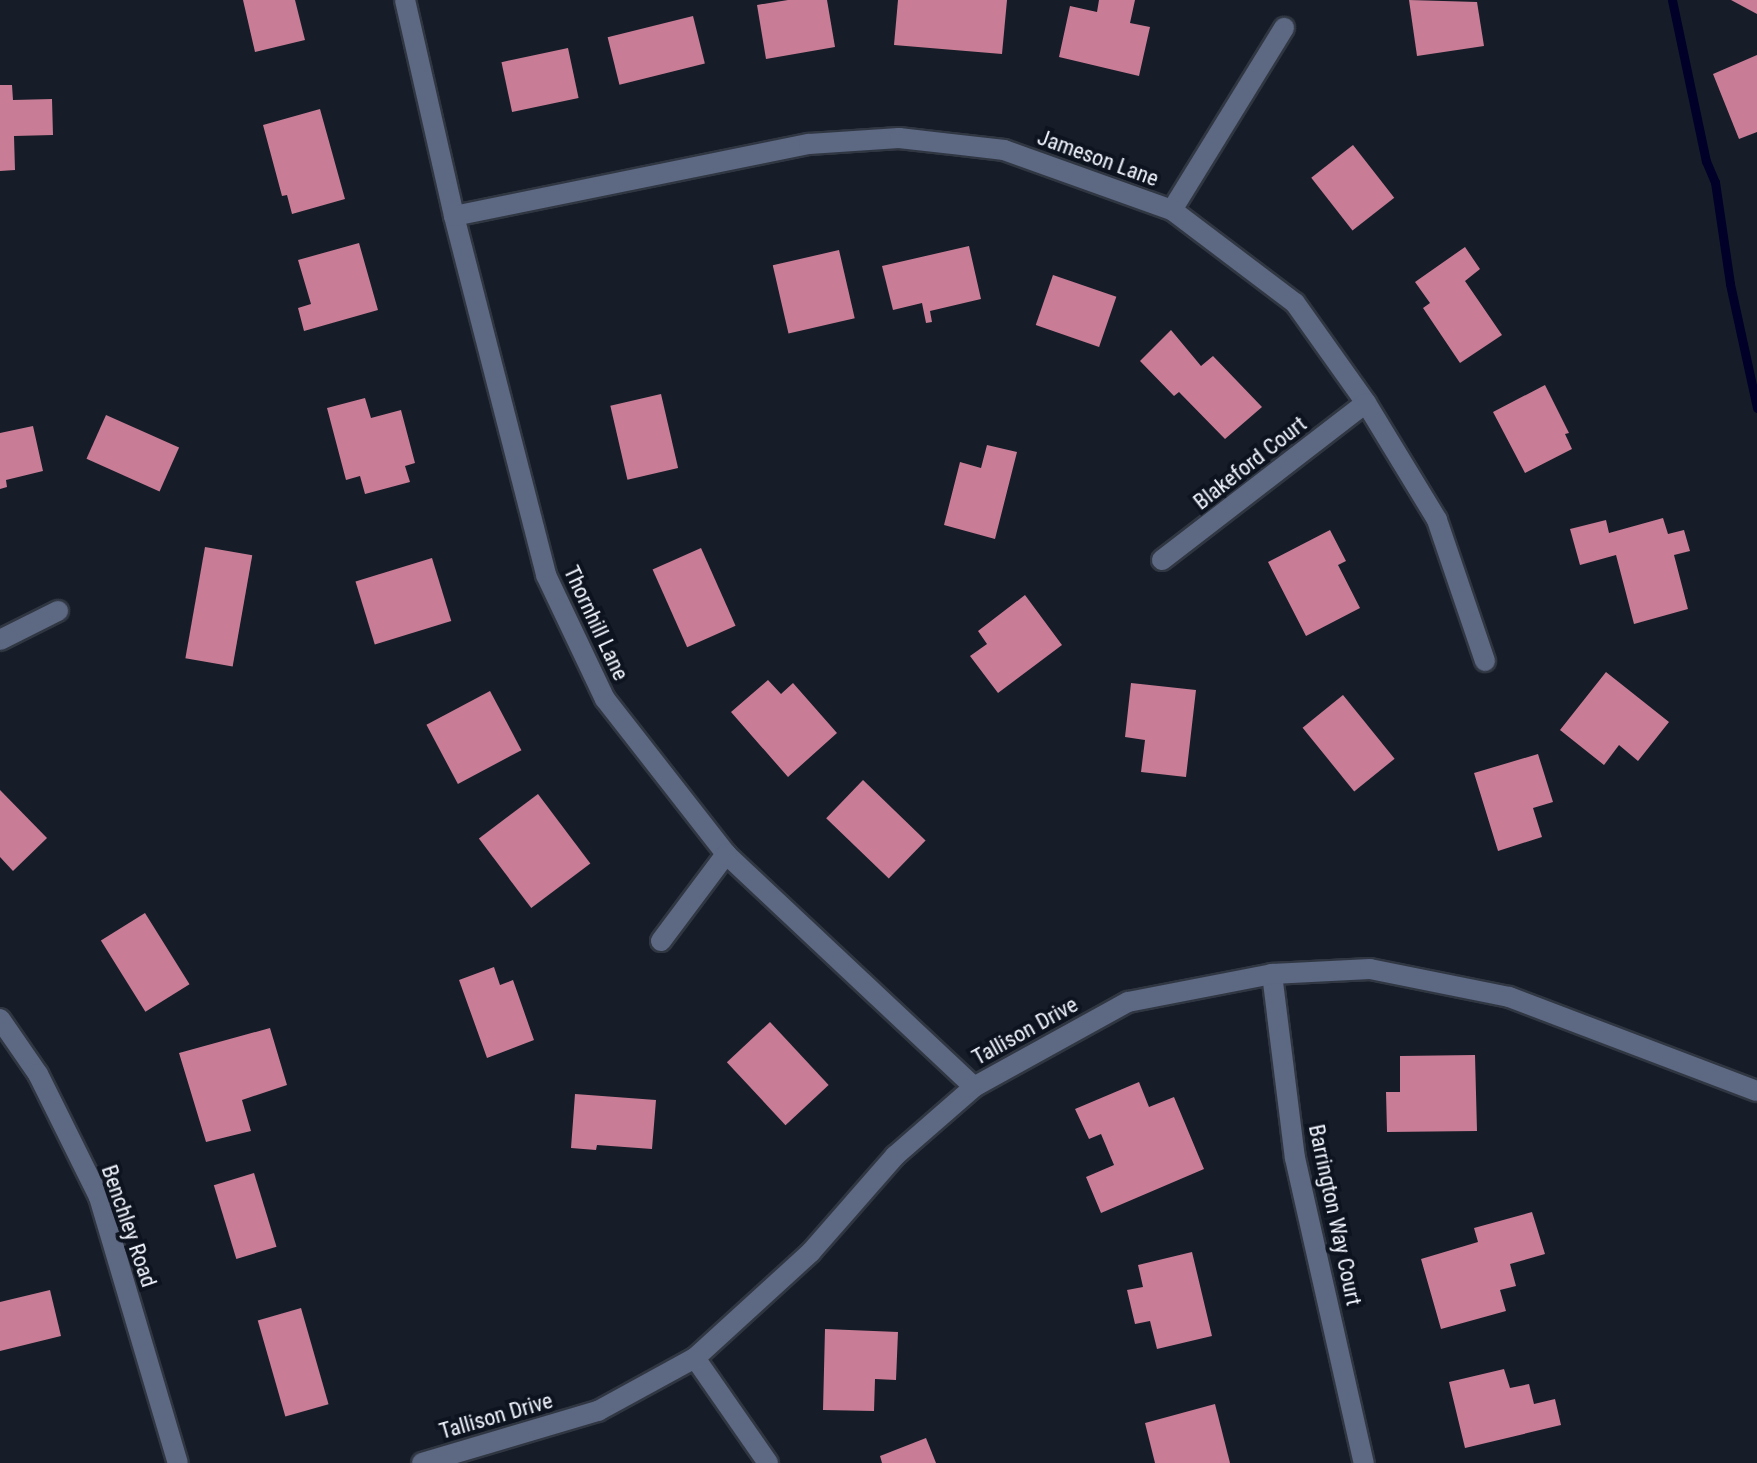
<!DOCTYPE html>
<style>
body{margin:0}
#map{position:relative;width:1757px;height:1463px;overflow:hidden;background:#161d28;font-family:"Roboto Condensed",sans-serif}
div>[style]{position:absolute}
.stream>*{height:9px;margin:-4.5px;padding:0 4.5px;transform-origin:4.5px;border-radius:4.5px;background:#000028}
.building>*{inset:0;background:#c97c95;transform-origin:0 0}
.roads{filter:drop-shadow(2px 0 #303742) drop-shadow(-2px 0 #303742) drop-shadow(0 2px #303742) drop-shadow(0 -2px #303742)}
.minor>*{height:20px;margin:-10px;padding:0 10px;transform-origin:10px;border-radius:10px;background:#5d6883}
span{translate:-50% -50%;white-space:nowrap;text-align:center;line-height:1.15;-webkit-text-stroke:8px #0d131f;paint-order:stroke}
.street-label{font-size:22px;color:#f0f4fd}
</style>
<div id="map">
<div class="stream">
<div style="left:1672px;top:0;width:165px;rotate:78.1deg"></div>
<div style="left:1706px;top:161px;width:23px;rotate:67deg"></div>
<div style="left:1715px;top:182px;width:103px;rotate:81.6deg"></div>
<div style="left:1730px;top:284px;width:127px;rotate:77.7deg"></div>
</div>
<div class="building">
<div style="clip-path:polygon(243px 0,295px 0,305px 40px,255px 52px)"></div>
<div style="clip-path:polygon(788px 0,827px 0,835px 47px,766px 59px,757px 5px)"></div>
<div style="clip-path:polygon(898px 0,1007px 0,1002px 54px,894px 45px)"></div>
<div style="clip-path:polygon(1099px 0,1135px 0,1130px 23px,1150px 27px,1139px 76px,1059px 57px,1070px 6px,1097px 12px)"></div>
<div style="clip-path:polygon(1409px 0,1477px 2px,1484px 46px,1417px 56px)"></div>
<div style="clip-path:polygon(1731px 0,1757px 0,1757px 14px)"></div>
<div style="left:693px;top:16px;width:49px;height:88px;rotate:76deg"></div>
<div style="left:568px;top:48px;width:51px;height:68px;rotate:78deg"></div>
<div style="clip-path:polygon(1757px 55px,1757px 132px,1739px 139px,1713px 74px)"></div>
<div style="clip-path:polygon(0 85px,12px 85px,13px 100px,52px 99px,53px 135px,14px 136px,15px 170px,0 171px)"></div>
<div style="clip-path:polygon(320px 109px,345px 199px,292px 214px,287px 195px,282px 196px,263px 125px)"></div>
<div style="left:1353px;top:145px;width:67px;height:53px;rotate:52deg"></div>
<div style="clip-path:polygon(359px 243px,378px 310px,304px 331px,298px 308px,311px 304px,298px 260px)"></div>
<div style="clip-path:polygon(969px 246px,981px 299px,930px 311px,932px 322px,926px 323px,922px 303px,893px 310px,882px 266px)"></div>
<div style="clip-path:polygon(1465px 247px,1480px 269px,1465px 281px,1502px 335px,1460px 363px,1423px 308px,1430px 303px,1415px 282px)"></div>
<div style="left:839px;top:250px;width:70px;height:68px;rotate:77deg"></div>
<div style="left:1053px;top:275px;width:67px;height:53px;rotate:19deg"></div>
<div style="clip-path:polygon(1171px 330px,1201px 366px,1213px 356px,1262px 407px,1225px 439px,1179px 392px,1174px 396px,1140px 361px)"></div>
<div style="clip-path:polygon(1545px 385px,1569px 433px,1565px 434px,1572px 449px,1525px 473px,1493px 412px)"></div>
<div style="left:661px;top:394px;width:76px;height:52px;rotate:77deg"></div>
<div style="clip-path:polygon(365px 398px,371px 418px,401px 410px,415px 463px,405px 466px,410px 482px,365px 494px,360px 476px,346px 480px,327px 408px)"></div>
<div style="left:106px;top:415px;width:80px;height:48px;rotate:24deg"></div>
<div style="clip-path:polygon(33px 426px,43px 471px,6px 480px,7px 487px,0 489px,0 433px)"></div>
<div style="clip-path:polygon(987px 445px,1017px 452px,995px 539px,944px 525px,960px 462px,981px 468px)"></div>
<div style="clip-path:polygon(1663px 518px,1668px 534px,1684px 530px,1690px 551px,1674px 555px,1688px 609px,1634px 624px,1616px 555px,1580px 565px,1570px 529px,1606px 520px,1609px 533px)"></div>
<div style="clip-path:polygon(1330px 530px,1346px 561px,1338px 565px,1360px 608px,1306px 636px,1268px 562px)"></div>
<div style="left:205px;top:547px;width:48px;height:113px;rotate:10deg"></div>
<div style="left:701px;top:548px;width:85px;height:53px;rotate:66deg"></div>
<div style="left:432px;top:558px;width:66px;height:80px;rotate:73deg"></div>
<div style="clip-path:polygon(1025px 595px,1062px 645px,998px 693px,970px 656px,987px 644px,978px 631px)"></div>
<div style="clip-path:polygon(1606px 672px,1669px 722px,1638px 761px,1619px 745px,1604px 765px,1560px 730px)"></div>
<div style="clip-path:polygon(768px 680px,781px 694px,793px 683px,837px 733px,788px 777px,731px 712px)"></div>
<div style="clip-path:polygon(1131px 683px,1196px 690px,1186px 777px,1141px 772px,1145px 740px,1125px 737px)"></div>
<div style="left:490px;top:691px;width:67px;height:72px;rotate:62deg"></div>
<div style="left:1343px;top:695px;width:82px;height:52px;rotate:51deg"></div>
<div style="clip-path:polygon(1538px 754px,1553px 802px,1533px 808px,1542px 837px,1498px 851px,1474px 773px)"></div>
<div style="left:863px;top:780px;width:87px;height:53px;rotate:44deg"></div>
<div style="clip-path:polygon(0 790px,47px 838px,13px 871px,0 857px)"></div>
<div style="left:538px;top:794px;width:87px;height:74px;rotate:53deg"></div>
<div style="left:145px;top:913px;width:84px;height:52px;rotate:58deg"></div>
<div style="clip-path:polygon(494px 967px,500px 985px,513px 980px,534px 1040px,487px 1058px,459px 980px)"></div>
<div style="left:770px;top:1022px;width:86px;height:59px;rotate:47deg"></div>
<div style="clip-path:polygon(270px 1028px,287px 1085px,242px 1100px,251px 1131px,206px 1142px,179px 1053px)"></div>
<div style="clip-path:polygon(1475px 1055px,1477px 1131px,1387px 1132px,1386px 1092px,1400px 1092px,1400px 1056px)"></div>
<div style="clip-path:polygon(1139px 1082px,1149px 1107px,1174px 1097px,1204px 1169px,1101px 1213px,1086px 1177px,1114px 1165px,1101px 1134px,1089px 1139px,1075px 1109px)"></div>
<div style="clip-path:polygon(575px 1094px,656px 1100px,652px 1149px,597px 1145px,596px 1150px,571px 1148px)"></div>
<div style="left:254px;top:1173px;width:77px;height:42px;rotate:73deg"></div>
<div style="clip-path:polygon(1532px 1212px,1545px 1254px,1510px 1264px,1516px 1286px,1500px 1290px,1506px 1311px,1441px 1329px,1421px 1259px,1478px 1242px,1474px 1228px)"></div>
<div style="clip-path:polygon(1192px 1252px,1212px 1336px,1157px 1349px,1150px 1321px,1135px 1324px,1127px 1290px,1143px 1287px,1138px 1265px)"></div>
<div style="clip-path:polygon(50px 1290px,61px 1336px,0 1351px,0 1302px)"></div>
<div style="left:301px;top:1308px;width:100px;height:45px;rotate:74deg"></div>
<div style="clip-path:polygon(825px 1329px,898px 1332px,896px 1380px,875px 1379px,874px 1411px,823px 1410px)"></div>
<div style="clip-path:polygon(1504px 1369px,1510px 1388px,1529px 1384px,1534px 1404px,1555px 1399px,1561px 1425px,1465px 1448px,1449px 1382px)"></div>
<div style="clip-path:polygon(1215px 1404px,1230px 1463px,1155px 1463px,1145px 1423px)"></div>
<div style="clip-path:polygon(926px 1438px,936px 1463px,882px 1463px,880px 1456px)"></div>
</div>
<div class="roads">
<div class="minor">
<div style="left:405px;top:0;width:221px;rotate:77.2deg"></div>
<div style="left:454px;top:216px;width:371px;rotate:75.6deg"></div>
<div style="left:546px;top:575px;width:137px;rotate:64.6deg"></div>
<div style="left:605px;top:699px;width:197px;rotate:52deg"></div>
<div style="left:726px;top:854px;width:340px;rotate:43.2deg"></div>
<div style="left:1172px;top:210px;width:214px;rotate:-58.4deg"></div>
<div style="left:454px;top:216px;width:362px;rotate:-11.5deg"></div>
<div style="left:809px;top:144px;width:90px;rotate:-3.8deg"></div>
<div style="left:899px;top:138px;width:106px;rotate:6.5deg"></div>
<div style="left:1004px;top:150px;width:178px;rotate:19.7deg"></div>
<div style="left:1172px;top:210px;width:154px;rotate:37.1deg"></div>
<div style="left:1295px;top:303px;width:123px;rotate:54.6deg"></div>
<div style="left:1366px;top:403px;width:137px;rotate:58.7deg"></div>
<div style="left:1437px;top:520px;width:149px;rotate:71.2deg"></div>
<div style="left:1162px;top:560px;width:257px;rotate:-37.6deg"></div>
<div style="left:0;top:640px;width:65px;rotate:-26.6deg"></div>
<div style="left:661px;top:941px;width:109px;rotate:-53.2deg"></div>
<div style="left:1272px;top:974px;width:185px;rotate:82.9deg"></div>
<div style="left:1295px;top:1158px;width:313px;rotate:77.3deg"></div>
<div style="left:0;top:1019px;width:67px;rotate:55.4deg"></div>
<div style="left:38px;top:1074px;width:137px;rotate:63.6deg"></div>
<div style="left:99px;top:1197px;width:277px;rotate:73.5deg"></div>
<div style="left:695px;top:1358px;width:128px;rotate:55.2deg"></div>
<div style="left:422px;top:1463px;width:184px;rotate:-16.5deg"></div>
<div style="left:598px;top:1411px;width:111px;rotate:-28.7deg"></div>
<div style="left:695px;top:1358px;width:157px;rotate:-42.4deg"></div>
<div style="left:811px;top:1252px;width:128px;rotate:-48.8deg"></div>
<div style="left:895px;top:1156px;width:105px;rotate:-41.1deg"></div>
<div style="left:974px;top:1087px;width:176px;rotate:-28.9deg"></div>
<div style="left:1128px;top:1002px;width:147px;rotate:-11deg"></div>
<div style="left:1272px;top:974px;width:98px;rotate:-2.9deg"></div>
<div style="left:1370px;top:969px;width:142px;rotate:11.4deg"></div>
<div style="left:1509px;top:997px;width:265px;rotate:20.8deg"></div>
</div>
</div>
<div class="street-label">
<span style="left:1098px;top:158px;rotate:20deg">Jameson Lane</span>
<span style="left:1250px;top:463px;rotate:-38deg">Blakeford Court</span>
<span style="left:596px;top:623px;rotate:65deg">Thornhill Lane</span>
<span style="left:1025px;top:1031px;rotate:-29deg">Tallison Drive</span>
<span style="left:1335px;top:1215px;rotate:78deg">Barrington Way Court</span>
<span style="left:129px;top:1226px;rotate:71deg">Benchley Road</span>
<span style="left:496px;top:1416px;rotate:-16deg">Tallison Drive</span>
</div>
</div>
